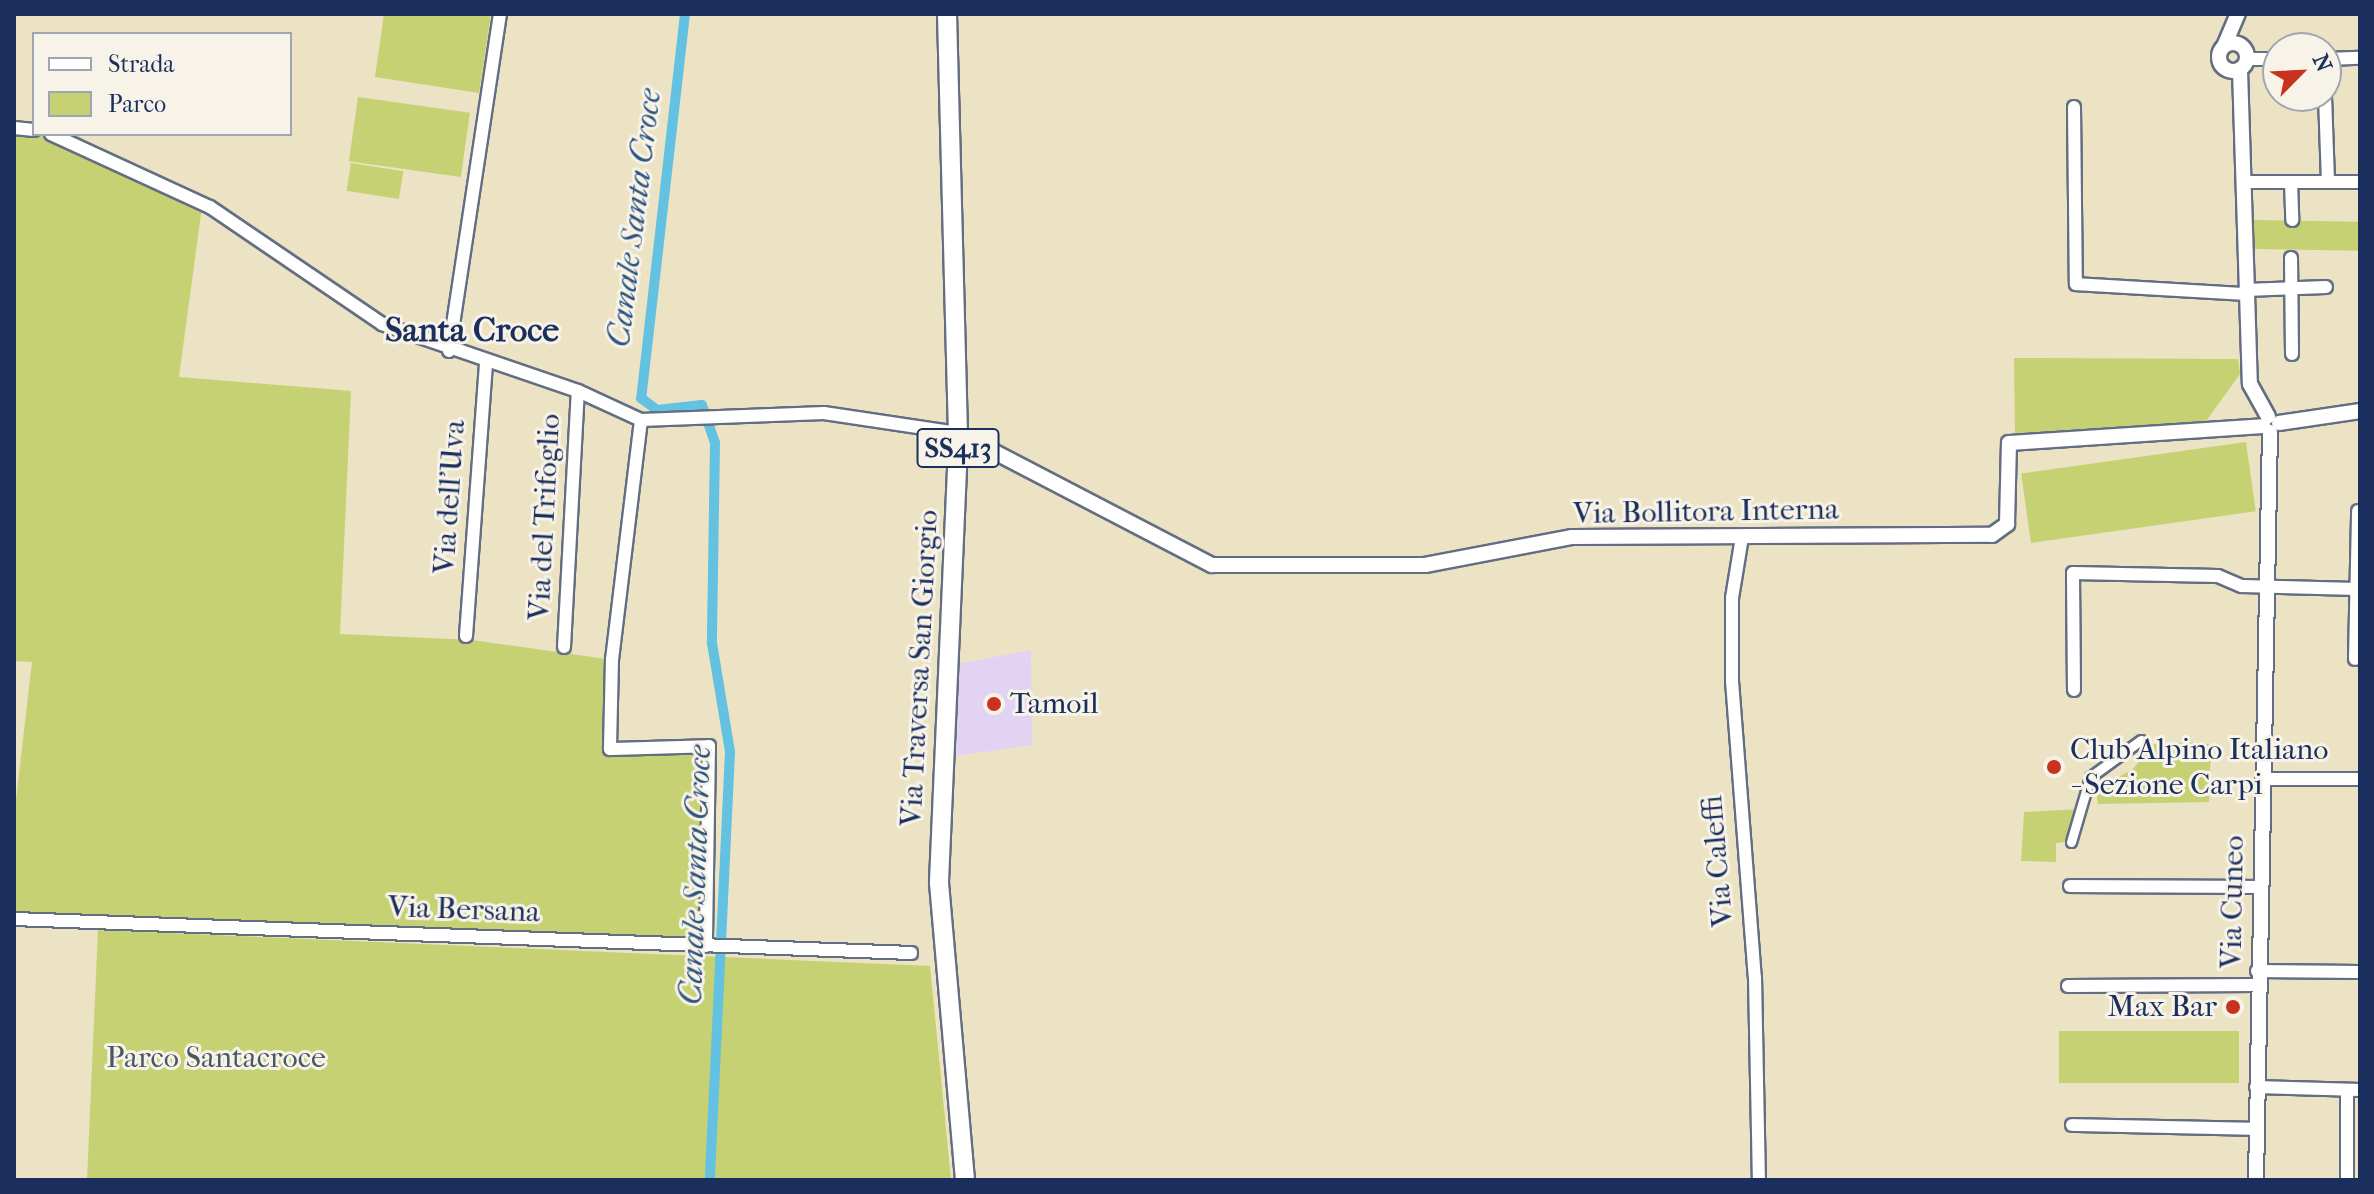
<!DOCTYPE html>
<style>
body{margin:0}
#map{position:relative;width:2374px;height:1194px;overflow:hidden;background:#ece3c4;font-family:"IM FELL French Canon",serif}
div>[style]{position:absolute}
.built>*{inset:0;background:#e3d3f3}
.green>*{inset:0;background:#c5d173;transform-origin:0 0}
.canal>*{height:10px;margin:-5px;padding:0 5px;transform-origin:5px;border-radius:5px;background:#63c1e1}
.roads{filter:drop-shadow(2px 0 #646e82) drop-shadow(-2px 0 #646e82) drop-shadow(0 2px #646e82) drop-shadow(0 -2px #646e82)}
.pedestrian>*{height:9px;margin:-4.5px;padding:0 4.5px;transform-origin:4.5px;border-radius:4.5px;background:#fff}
.minor>*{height:12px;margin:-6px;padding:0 6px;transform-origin:6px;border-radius:6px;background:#fff}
.tertiary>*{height:14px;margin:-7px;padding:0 7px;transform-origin:7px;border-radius:7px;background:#fff}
.tertiary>.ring{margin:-7px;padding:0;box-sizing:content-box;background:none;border:14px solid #fff;border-radius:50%}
.primary>*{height:18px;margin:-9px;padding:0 9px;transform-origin:9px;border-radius:9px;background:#fff}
.dots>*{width:22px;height:22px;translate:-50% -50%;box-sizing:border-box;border:4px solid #f7f3e8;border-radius:50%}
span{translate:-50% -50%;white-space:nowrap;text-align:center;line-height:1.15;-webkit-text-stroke:6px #f7f3e8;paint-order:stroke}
.shield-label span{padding:2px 6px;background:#f7f3e8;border:2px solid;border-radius:6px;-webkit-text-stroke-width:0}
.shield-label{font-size:28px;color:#1b2f5e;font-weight:700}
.street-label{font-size:30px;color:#1b2f5e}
.poi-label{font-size:30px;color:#1b2f5e}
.left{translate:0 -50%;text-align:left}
.right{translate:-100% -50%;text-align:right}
.park-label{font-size:30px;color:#465863}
.water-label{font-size:32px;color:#2d547f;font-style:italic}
.quarter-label{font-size:34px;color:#1b2f5e;font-weight:700}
.frame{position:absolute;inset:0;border:16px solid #1b2f5e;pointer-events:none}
.legend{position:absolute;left:32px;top:32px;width:260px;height:104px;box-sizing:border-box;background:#f7f3e8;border:2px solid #9fa5b1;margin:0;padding:10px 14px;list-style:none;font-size:24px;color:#1b2f5e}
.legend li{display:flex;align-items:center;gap:16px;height:40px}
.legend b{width:40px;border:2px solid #9fa5b1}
.north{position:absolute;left:2262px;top:32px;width:80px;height:80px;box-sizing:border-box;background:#f7f3e8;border:2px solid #9fa5b1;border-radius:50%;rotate:66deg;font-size:22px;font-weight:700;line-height:32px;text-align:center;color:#1b2f5e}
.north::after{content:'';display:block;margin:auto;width:28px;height:36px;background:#c8321e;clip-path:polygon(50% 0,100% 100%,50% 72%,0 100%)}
</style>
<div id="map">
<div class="built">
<div style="clip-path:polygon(1031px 650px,1032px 745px,956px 756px,957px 664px)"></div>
</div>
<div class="green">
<div style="clip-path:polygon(384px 14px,491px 14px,479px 93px,375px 77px)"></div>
<div style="left:358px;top:97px;width:113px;height:65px;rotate:8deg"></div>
<div style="clip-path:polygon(14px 126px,76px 135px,139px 175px,203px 199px,179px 377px,351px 391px,340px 634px,472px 640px,606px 659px,605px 756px,706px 753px,698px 940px,14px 915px,14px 817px,32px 662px,14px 661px)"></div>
<div style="left:351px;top:163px;width:53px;height:28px;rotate:9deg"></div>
<div style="left:2254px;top:220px;width:106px;height:29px;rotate:1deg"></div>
<div style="clip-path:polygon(2014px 358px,2238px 359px,2240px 374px,2204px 424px,2015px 435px)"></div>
<div style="left:2246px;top:442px;width:70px;height:227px;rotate:82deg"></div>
<div style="clip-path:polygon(2201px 742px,2211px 745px,2209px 802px,2098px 804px,2096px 789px,2133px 769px,2153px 744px)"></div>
<div style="clip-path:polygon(2084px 809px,2066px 842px,2056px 843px,2056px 862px,2021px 861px,2024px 812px)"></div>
<div style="clip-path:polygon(98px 930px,930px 966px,951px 1180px,87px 1180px)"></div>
<div style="left:2059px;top:1031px;width:180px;height:52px"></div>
</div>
<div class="canal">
<div style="left:685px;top:14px;width:387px;rotate:96.5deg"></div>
<div style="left:641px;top:398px;width:20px;rotate:37deg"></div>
<div style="left:657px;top:410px;width:45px;rotate:-6.3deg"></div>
<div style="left:702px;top:405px;width:40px;rotate:71.1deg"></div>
<div style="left:715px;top:443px;width:200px;rotate:90.9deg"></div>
<div style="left:712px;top:643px;width:110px;rotate:80.6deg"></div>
<div style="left:730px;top:752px;width:428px;rotate:92.7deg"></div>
</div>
<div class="roads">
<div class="pedestrian">
<div style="left:2071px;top:842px;width:68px;rotate:-73.7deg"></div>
<div style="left:2090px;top:777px;width:63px;rotate:-36deg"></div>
</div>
<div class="minor">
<div style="left:2247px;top:59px;width:31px"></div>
<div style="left:2326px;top:59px;width:34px;rotate:-2deg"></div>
<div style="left:2325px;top:96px;width:86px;rotate:88deg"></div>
<div style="left:2074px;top:107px;width:177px;rotate:89.4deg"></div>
<div style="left:2076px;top:284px;width:169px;rotate:3.4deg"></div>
<div style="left:14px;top:128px;width:20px;rotate:6deg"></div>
<div style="left:51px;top:134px;width:175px;rotate:24.7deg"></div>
<div style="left:210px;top:207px;width:208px;rotate:34.2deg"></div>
<div style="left:382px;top:324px;width:207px;rotate:18.9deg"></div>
<div style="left:578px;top:391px;width:69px;rotate:24.7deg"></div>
<div style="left:641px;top:420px;width:183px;rotate:-2.2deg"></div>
<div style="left:824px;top:413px;width:135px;rotate:8.5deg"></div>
<div style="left:2244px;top:182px;width:113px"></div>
<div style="left:2291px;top:182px;width:38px;rotate:88deg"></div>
<div style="left:2291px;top:258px;width:96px;rotate:89.4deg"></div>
<div style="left:2245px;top:290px;width:81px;rotate:-2.1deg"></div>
<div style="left:449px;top:351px;width:341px;rotate:-81.4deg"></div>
<div style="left:641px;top:420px;width:241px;rotate:96.9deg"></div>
<div style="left:612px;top:659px;width:90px;rotate:91.3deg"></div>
<div style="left:610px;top:749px;width:99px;rotate:-1.7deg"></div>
<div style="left:709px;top:746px;width:200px;rotate:90.9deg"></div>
<div style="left:1742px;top:537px;width:62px;rotate:99.3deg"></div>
<div style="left:1732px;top:598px;width:83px;rotate:90deg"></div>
<div style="left:1732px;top:681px;width:297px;rotate:85.6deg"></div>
<div style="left:1755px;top:977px;width:203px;rotate:88.9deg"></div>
<div style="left:466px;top:636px;width:276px;rotate:-85.8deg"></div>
<div style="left:564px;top:647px;width:256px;rotate:-86.9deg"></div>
<div style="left:2355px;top:659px;width:148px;rotate:-88.8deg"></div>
<div style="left:2074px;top:690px;width:117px;rotate:-90.5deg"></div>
<div style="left:2073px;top:573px;width:145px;rotate:1.2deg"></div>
<div style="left:2218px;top:576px;width:26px;rotate:23deg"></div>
<div style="left:2242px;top:586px;width:115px;rotate:1.5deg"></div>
<div style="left:2263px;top:779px;width:97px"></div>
<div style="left:2070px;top:886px;width:189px;rotate:0.3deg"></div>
<div style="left:14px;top:919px;width:898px;rotate:2.17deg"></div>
<div style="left:2257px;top:971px;width:103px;rotate:0.6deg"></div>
<div style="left:2068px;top:986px;width:189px;rotate:-0.3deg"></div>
<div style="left:2256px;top:1087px;width:104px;rotate:1.7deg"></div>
<div style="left:2072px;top:1125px;width:184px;rotate:1.2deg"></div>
<div style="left:2347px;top:1180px;width:90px;rotate:-90deg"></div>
</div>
<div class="tertiary">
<div class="ring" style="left:2219px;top:43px;width:14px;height:14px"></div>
<div style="left:2225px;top:44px;width:33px;rotate:-67deg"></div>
<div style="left:2240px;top:70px;width:314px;rotate:88.2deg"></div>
<div style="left:2250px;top:384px;width:37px;rotate:61deg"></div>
<div style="left:2279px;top:423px;width:82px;rotate:-8.4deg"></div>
<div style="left:958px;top:433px;width:286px;rotate:27.5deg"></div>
<div style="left:1212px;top:565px;width:213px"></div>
<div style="left:1425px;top:565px;width:150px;rotate:-10.8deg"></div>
<div style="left:1572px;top:537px;width:420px;rotate:-0.3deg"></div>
<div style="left:1992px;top:535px;width:19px;rotate:-36deg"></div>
<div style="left:2007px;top:524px;width:81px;rotate:-88.6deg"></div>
<div style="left:2009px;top:443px;width:255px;rotate:-3.8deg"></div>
<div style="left:2256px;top:1180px;width:748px;rotate:-88.93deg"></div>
</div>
<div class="primary">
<div style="left:947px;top:14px;width:432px;rotate:88.5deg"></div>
<div style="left:958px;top:446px;width:437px;rotate:92.5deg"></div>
<div style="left:939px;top:883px;width:298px;rotate:85deg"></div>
</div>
</div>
<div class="dots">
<div style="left:994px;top:704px;background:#c8321e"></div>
<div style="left:2054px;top:767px;background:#c8321e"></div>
<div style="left:2233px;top:1007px;background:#c8321e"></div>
</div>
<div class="shield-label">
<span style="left:958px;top:448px">SS413</span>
</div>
<div class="street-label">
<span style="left:450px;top:497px;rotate:-86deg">Via dell'Uva</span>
<span style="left:1706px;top:512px;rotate:-1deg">Via Bollitora Interna</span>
<span style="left:545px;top:517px;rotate:-87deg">Via del Trifoglio</span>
<span style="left:920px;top:668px;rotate:-87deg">Via Traversa San Giorgio</span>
<span style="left:1718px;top:861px;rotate:-95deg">Via Caleffi</span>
<span style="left:2233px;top:902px;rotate:-89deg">Via Cuneo</span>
<span style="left:464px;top:910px;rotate:2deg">Via Bersana</span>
</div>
<div class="poi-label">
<span class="left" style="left:1010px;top:704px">Tamoil</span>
<span class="left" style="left:2070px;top:767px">Club Alpino Italiano<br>- Sezione Carpi</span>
<span class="right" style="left:2217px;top:1007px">Max Bar</span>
</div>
<div class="park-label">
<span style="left:216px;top:1058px">Parco Santacroce</span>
</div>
<div class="water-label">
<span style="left:635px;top:218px;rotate:-83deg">Canale Santa Croce</span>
<span style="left:696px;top:875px;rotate:-88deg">Canale Santa Croce</span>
</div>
<div class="quarter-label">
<span style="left:472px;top:331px">Santa Croce</span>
</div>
<div class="frame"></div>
<ul class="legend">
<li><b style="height:10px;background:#fff"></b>Strada</li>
<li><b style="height:22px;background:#c5d173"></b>Parco</li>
</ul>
<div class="north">N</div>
</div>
